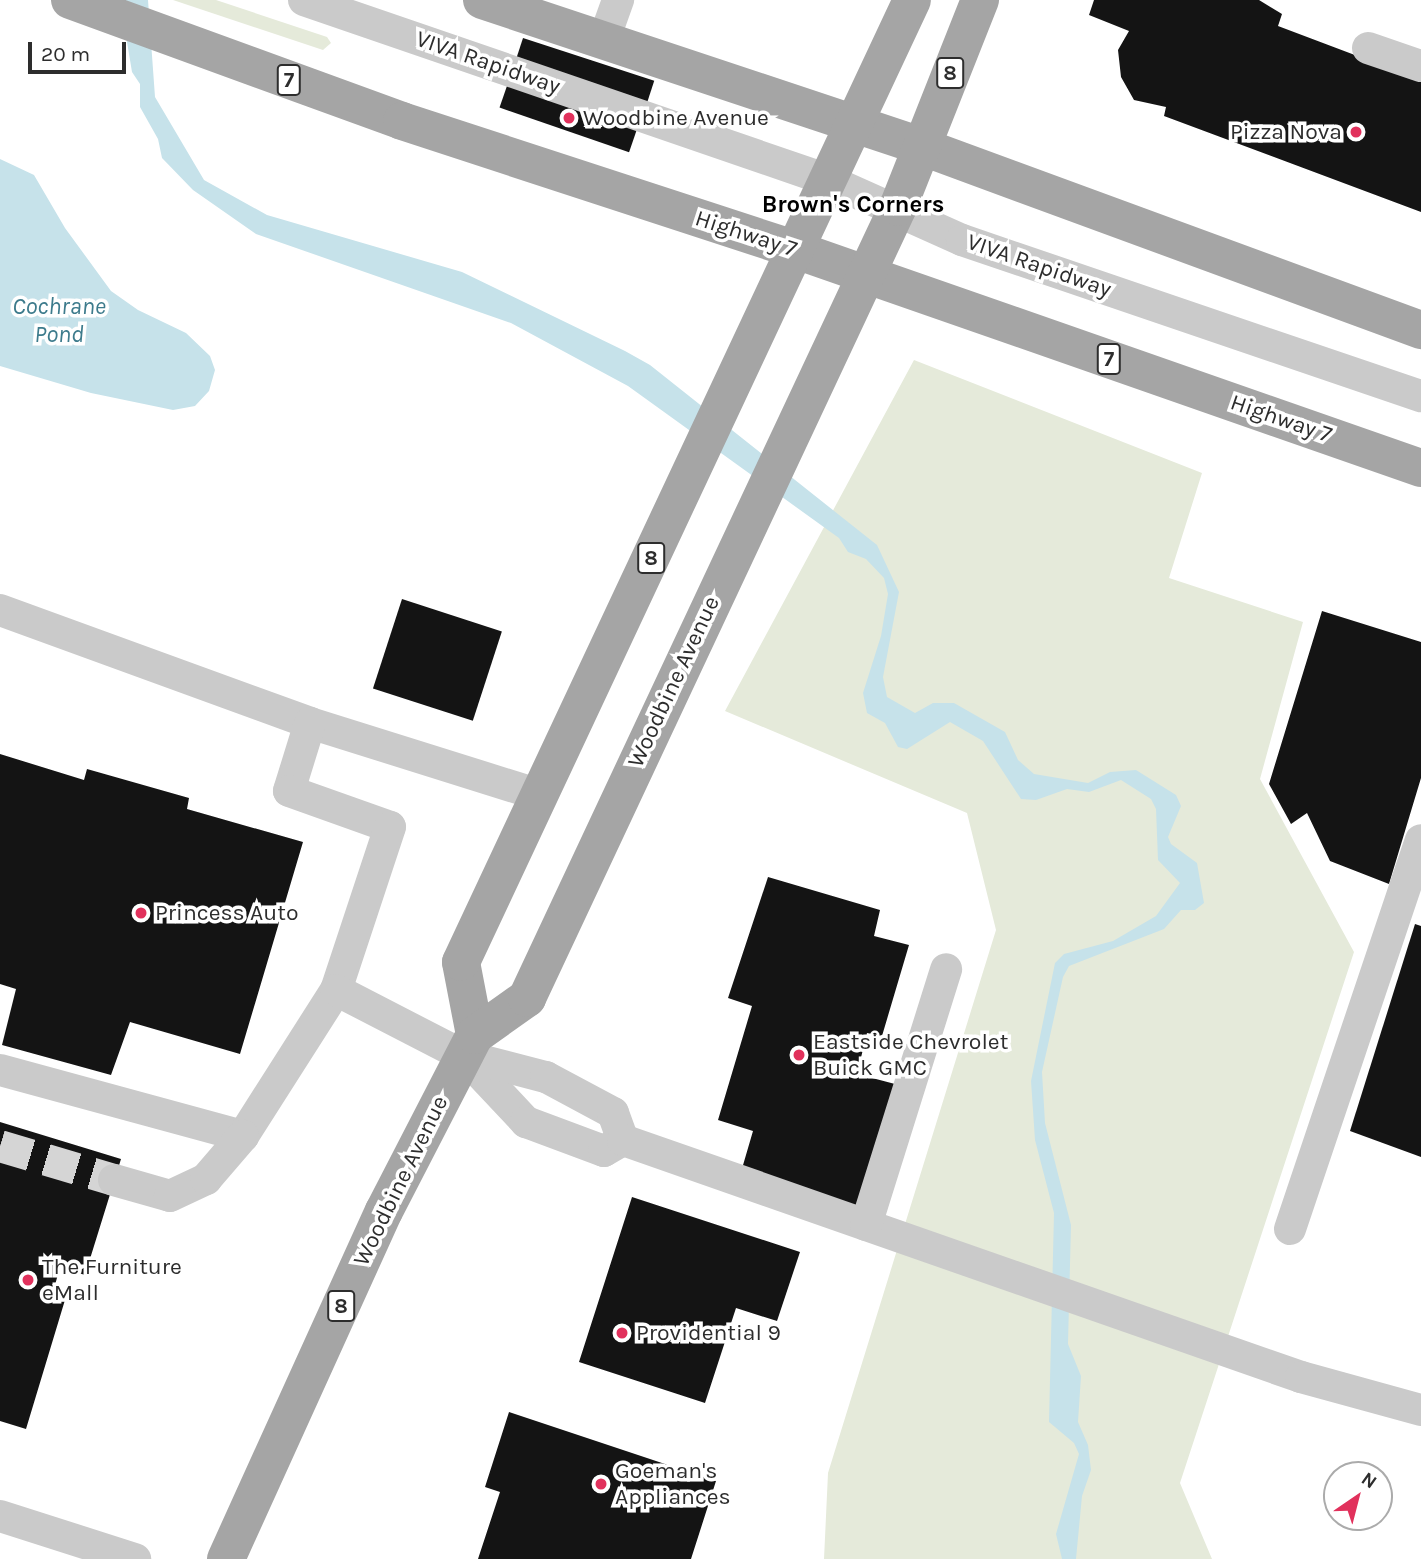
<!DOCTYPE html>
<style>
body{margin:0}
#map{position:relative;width:1421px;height:1559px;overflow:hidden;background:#fff;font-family:Karla,sans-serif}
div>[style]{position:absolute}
.green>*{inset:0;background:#e5eada}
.water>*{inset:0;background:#c6e2ea}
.building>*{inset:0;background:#141414;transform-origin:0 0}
.minor-tunnel>*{height:32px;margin-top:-16px;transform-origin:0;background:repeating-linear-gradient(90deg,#d5d5d5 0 32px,transparent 0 48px)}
.minor>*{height:32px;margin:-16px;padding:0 16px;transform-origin:16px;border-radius:16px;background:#cacaca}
.major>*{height:38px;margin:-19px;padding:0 19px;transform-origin:19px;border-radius:19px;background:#a5a5a5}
.dots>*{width:19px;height:19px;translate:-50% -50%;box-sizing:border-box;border:4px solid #fff;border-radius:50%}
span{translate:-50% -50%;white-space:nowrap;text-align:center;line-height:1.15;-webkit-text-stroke:7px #fff;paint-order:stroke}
.shield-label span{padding:2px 5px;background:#fff;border:2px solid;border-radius:5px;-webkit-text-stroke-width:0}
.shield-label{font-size:21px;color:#2d2d2d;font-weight:700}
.street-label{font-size:23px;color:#2d2d2d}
.poi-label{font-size:23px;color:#2d2d2d}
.left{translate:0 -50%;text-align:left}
.right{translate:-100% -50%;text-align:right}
.neighbourhood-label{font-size:24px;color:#000;font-weight:700}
.water-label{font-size:24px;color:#3d7b8c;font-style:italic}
.north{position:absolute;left:1323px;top:1461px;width:70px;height:70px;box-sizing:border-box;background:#fff;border:2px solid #ababab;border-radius:50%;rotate:35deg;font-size:19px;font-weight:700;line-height:28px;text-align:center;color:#2d2d2d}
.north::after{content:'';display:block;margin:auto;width:24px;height:32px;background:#e1315c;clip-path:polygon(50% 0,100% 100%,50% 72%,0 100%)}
.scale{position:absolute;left:28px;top:42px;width:98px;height:32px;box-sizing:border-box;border:4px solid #2d2d2d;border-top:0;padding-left:9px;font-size:21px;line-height:24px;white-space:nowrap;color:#2d2d2d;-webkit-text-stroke:5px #fff;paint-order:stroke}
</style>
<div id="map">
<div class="green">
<div style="clip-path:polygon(173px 0,216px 0,327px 37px,331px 43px,323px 50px)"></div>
<div style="clip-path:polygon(914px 360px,1202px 473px,1169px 578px,1303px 622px,1260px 779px,1354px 952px,1180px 1483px,1212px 1559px,824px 1559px,828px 1473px,996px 930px,967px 813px,725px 711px)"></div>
</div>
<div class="water">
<div style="clip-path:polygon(120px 0,148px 0,155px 97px,204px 180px,267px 215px,462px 272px,625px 351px,650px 365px,877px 545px,899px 592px,883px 677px,887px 697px,915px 713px,933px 703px,954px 703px,1005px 732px,1018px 760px,1034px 774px,1088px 783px,1110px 772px,1136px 770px,1176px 795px,1181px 806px,1168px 837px,1171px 844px,1197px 863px,1204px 903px,1195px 910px,1181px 910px,1164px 929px,1069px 966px,1063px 977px,1042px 1072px,1045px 1123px,1071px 1225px,1068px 1344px,1081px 1376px,1078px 1422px,1088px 1445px,1091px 1470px,1082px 1496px,1076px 1559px,1062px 1559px,1056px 1534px,1079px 1454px,1074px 1443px,1049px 1422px,1054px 1213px,1035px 1140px,1031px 1081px,1055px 963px,1064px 954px,1113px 941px,1156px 916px,1180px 883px,1158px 860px,1156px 809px,1151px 799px,1121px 780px,1089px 792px,1067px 789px,1036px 800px,1021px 799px,983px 741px,950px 722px,907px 749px,898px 747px,885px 723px,867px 713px,863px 693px,881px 636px,888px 594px,884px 578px,866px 559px,848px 552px,839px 538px,628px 386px,511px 323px,256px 234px,193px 190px,162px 158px,158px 139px,140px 107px,140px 84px,132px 72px)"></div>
<div style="clip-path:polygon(0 159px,34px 175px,65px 228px,111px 291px,138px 310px,186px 333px,210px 356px,215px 370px,209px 391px,195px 406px,173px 410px,91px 393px,0 366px)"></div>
</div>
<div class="building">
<div style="clip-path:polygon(1094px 0,1259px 0,1282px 14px,1278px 26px,1421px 80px,1421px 212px,1164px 116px,1166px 107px,1134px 100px,1121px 77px,1118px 50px,1129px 31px,1089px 15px)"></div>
<div style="left:523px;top:38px;width:138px;height:24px;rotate:18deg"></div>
<div style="left:508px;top:83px;width:137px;height:26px;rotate:19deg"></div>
<div style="left:402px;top:599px;width:105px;height:94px;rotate:18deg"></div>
<div style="clip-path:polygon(1322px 611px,1421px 642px,1421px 778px,1389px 884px,1330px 861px,1307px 813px,1291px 824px,1269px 784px)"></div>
<div style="clip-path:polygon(0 754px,84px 780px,87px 769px,189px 798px,187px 809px,303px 842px,240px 1054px,130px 1022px,111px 1075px,2px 1045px,16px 989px,0 984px)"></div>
<div style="clip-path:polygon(768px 877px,880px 910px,874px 936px,909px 945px,882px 1036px,867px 1033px,857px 1074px,895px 1084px,856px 1211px,741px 1172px,753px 1131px,718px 1120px,752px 1006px,728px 998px)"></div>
<div style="clip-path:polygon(1415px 924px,1421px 926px,1421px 1157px,1350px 1131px)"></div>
<div style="clip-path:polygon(0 1122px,121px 1159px,85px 1275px,60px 1267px,55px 1285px,68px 1290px,26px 1429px,0 1421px)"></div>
<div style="clip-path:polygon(632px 1197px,800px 1252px,777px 1321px,736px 1308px,705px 1403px,579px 1362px)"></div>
<div style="clip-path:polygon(509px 1412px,716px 1481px,691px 1559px,478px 1559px,500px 1492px,485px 1487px)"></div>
</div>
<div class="minor-tunnel">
<div style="left:0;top:1146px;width:119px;rotate:16.6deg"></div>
</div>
<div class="minor">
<div style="left:304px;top:0;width:554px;rotate:18.96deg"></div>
<div style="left:828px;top:180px;width:147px;rotate:24.1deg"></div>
<div style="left:962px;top:240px;width:485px;rotate:18.8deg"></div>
<div style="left:603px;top:42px;width:45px;rotate:-70.3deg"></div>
<div style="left:1368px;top:48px;width:56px;rotate:18.8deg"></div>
<div style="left:0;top:610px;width:330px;rotate:20deg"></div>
<div style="left:310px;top:723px;width:241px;rotate:17.4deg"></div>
<div style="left:310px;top:723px;width:71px;rotate:107.2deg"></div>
<div style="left:289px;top:791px;width:107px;rotate:19.6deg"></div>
<div style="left:390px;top:827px;width:172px;rotate:108.3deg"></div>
<div style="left:464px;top:1056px;width:91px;rotate:46.8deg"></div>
<div style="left:526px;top:1122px;width:83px;rotate:20.4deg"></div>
<div style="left:604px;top:1151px;width:22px;rotate:-30deg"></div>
<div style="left:0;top:1070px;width:252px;rotate:15.2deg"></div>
<div style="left:243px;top:1136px;width:173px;rotate:-57.5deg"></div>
<div style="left:336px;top:990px;width:144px;rotate:27.3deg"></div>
<div style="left:464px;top:1056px;width:85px;rotate:14.4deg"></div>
<div style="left:546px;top:1077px;width:76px;rotate:28.2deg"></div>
<div style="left:613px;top:1113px;width:29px;rotate:70deg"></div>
<div style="left:623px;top:1140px;width:718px;rotate:19.27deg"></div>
<div style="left:1301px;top:1377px;width:124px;rotate:15.4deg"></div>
<div style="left:114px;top:1180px;width:58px;rotate:15.9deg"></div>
<div style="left:170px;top:1196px;width:40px;rotate:-25deg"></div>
<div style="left:206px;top:1179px;width:57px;rotate:-49.3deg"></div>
<div style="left:866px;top:1225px;width:268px;rotate:-72.6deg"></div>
<div style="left:1290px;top:1229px;width:410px;rotate:-71.4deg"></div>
<div style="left:0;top:1516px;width:142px;rotate:17.7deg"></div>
</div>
<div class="major">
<div style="left:70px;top:0;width:353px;rotate:20deg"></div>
<div style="left:402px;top:121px;width:415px;rotate:18.1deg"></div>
<div style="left:796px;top:250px;width:662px;rotate:19.23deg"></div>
<div style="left:482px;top:0;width:465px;rotate:18.4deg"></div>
<div style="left:923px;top:147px;width:531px;rotate:20.18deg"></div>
<div style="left:475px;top:1035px;width:74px;rotate:-100.9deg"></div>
<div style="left:461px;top:962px;width:1062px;rotate:-64.88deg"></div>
<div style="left:226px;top:1559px;width:382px;rotate:-65.6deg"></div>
<div style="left:384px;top:1211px;width:198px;rotate:-62.7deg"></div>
<div style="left:475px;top:1035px;width:64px;rotate:-35.4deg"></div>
<div style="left:527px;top:998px;width:874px;rotate:-64.87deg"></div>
<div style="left:898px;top:207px;width:223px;rotate:-68.4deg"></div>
</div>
<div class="dots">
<div style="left:569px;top:118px;background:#e1315c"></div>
<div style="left:1356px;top:132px;background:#e1315c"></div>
<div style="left:141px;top:913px;background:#e1315c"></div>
<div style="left:799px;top:1055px;background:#e1315c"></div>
<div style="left:28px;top:1280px;background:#e1315c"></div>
<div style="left:622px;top:1333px;background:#e1315c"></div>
<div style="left:601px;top:1484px;background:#e1315c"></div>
</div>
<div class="shield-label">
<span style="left:950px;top:73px">8</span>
<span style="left:289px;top:80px">7</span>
<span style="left:1109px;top:359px">7</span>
<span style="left:651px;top:558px">8</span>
<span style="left:341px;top:1306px">8</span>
</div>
<div class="street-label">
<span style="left:488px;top:63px;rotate:19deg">VIVA Rapidway</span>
<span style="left:746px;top:234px;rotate:18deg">Highway 7</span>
<span style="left:1039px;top:266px;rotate:19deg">VIVA Rapidway</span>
<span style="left:1281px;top:419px;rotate:19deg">Highway 7</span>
<span style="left:674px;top:682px;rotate:-65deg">Woodbine Avenue</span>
<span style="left:401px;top:1181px;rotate:-64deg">Woodbine Avenue</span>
</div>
<div class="poi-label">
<span class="left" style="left:583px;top:118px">Woodbine Avenue</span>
<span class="right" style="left:1342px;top:132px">Pizza Nova</span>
<span class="left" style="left:155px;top:913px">Princess Auto</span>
<span class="left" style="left:813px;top:1055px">Eastside Chevrolet<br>Buick GMC</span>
<span class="left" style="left:42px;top:1280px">The Furniture<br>eMall</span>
<span class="left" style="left:636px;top:1333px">Providential 9</span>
<span class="left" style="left:615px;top:1484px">Goeman's<br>Appliances</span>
</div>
<div class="neighbourhood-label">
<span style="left:853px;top:205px">Brown's Corners</span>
</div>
<div class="water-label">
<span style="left:59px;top:321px">Cochrane<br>Pond</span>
</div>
<div class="north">N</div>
<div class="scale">20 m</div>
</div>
